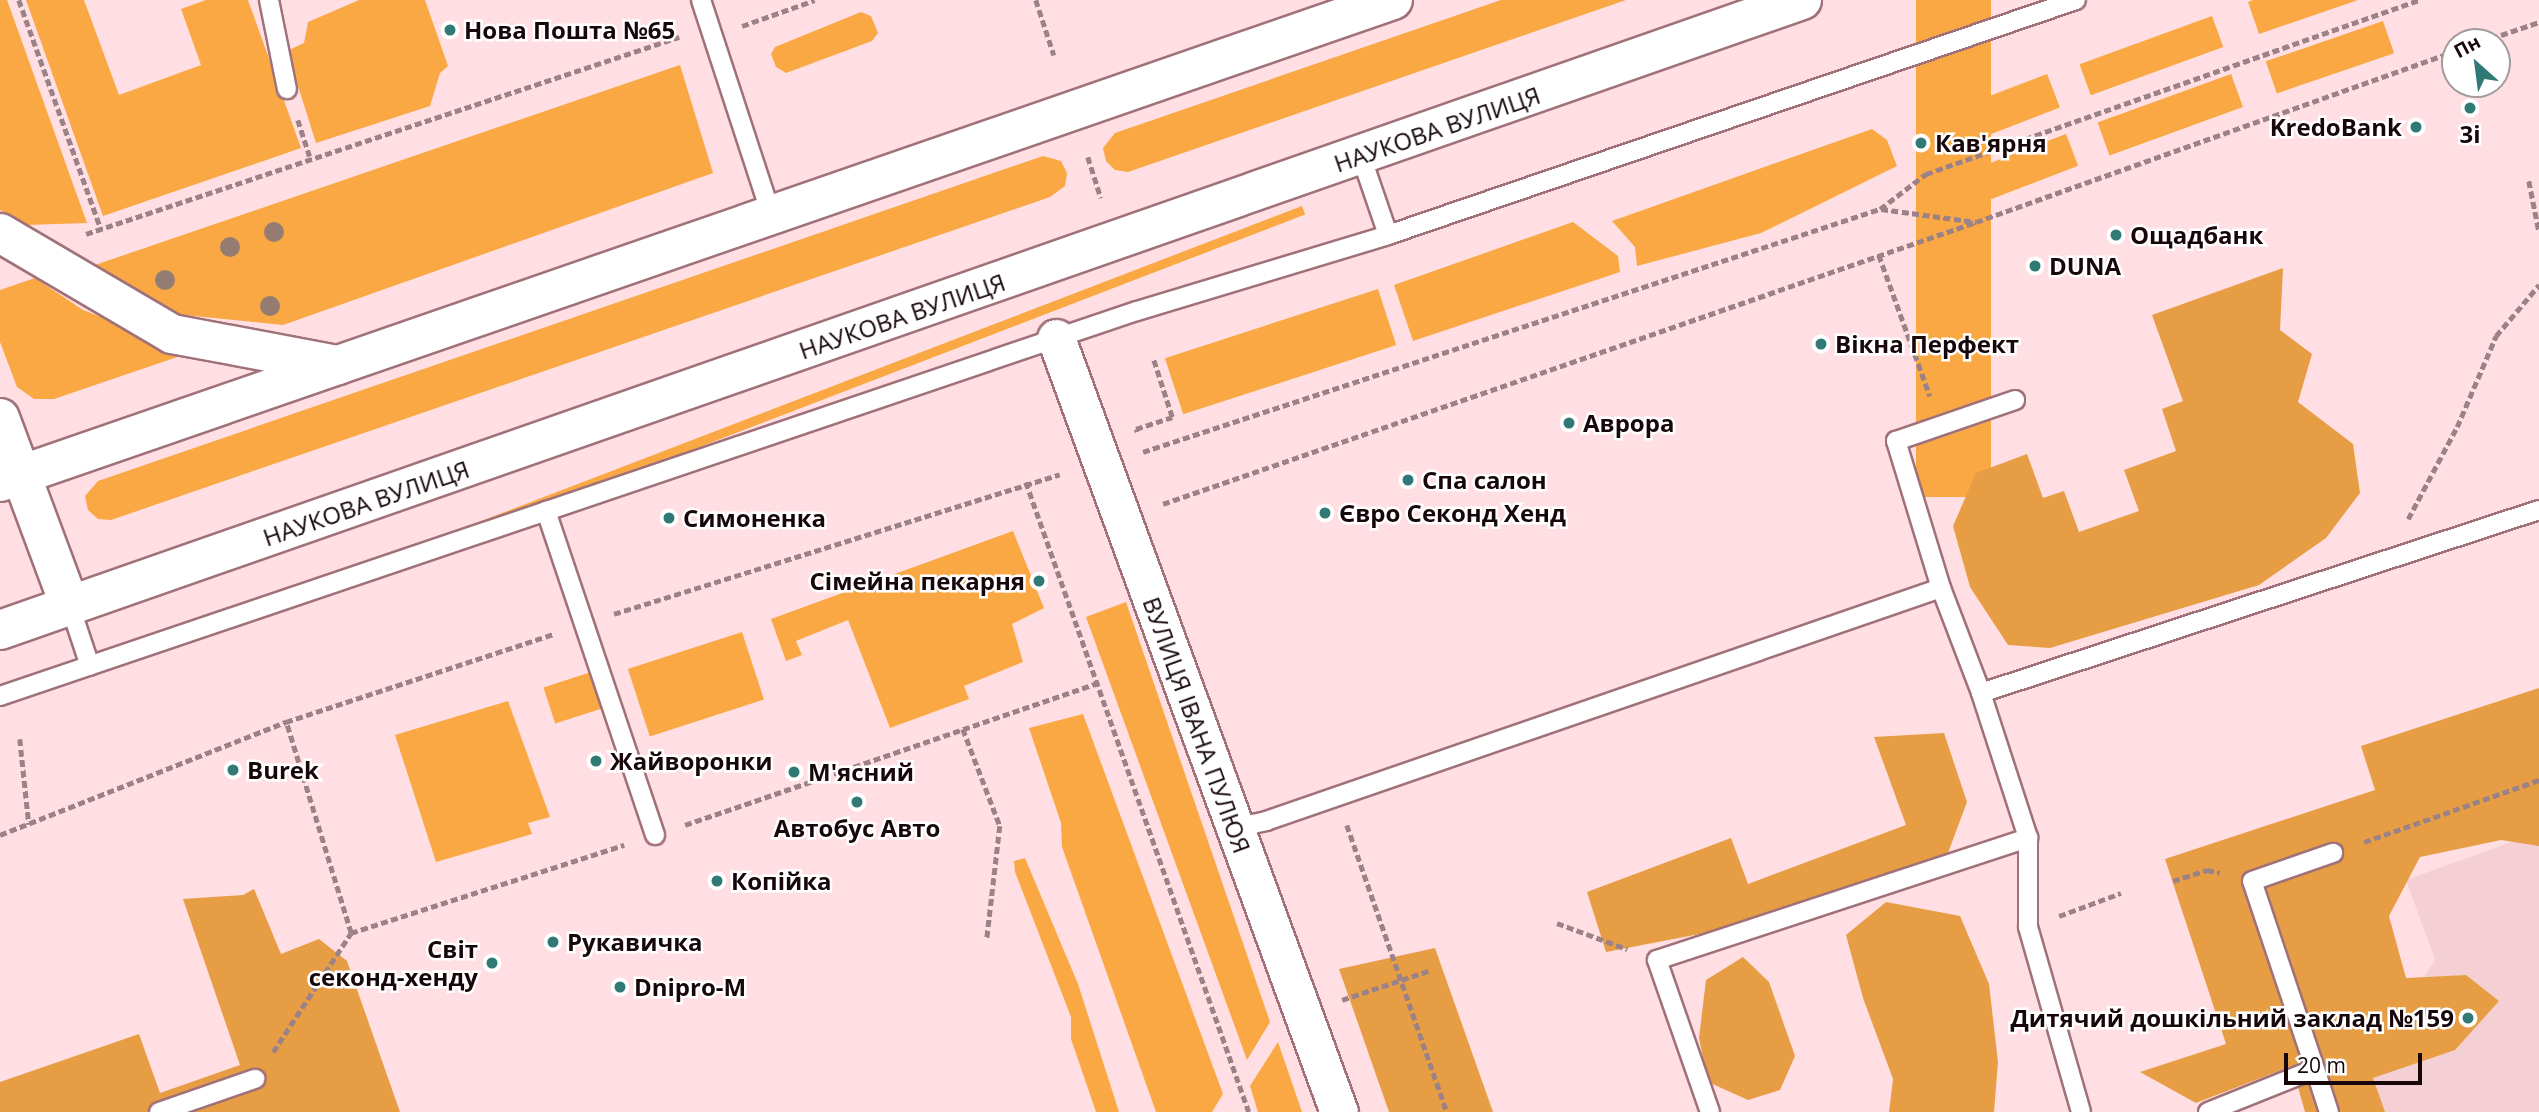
<!DOCTYPE html>
<meta charset="utf-8">
<style>
body{margin:0}
#map{position:relative;width:2539px;height:1112px;overflow:hidden;background:#ffdfe3;font-family:"Open Sans",sans-serif}
div>[style]{position:absolute}
.built>*{inset:0;background:#f4d0d5}
.green>*{inset:0;background:#f9a843;transform-origin:0 0}
.forest>*{inset:0;background:#e79d43}
.path>*{height:4.5px;margin-top:-2.25px;transform-origin:0;background:repeating-linear-gradient(90deg,#9b8286 0 7px,transparent 0 10.5px)}
.roads{filter:drop-shadow(2px 0 #a07179) drop-shadow(-2px 0 #a07179) drop-shadow(0 2px #a07179) drop-shadow(0 -2px #a07179)}
.service>*{height:18px;margin:-9px;padding:0 9px;transform-origin:9px;border-radius:9px;background:#fff}
.minor>*{height:37px;margin:-18.5px;padding:0 18.5px;transform-origin:18.5px;border-radius:18.5px;background:#fff}
.tertiary>*{height:38px;margin:-19px;padding:0 19px;transform-origin:19px;border-radius:19px;background:#fff}
.secondary>*{height:38px;margin:-19px;padding:0 19px;transform-origin:19px;border-radius:19px;background:#fff}
.trees>*{width:20px;height:20px;margin:-10px;border-radius:50%;background:#947c73}
.dots>*{width:19px;height:19px;translate:-50% -50%;box-sizing:border-box;border:4px solid #fff;border-radius:50%}
span{translate:-50% -50%;white-space:nowrap;text-align:center;line-height:1.15;-webkit-text-stroke:5px #fff;paint-order:stroke}
.poi-label{font-size:24px;color:#17070a;font-weight:700}
.left{translate:0 -50%;text-align:left}
.right{translate:-100% -50%;text-align:right}
.street-label{font-size:24px;color:#17070a}
.north{position:absolute;left:2441px;top:28px;width:70px;height:70px;box-sizing:border-box;background:#fff;border:2px solid #a29c9d;border-radius:50%;rotate:332deg;font-size:19px;font-weight:700;line-height:28px;text-align:center;color:#17070a}
.north::after{content:'';display:block;margin:auto;width:24px;height:32px;background:#317974;clip-path:polygon(50% 0,100% 100%,50% 72%,0 100%)}
.scale{position:absolute;left:2284px;top:1053px;width:138px;height:32px;box-sizing:border-box;border:4px solid #17070a;border-top:0;padding-left:9px;font-size:21px;line-height:24px;white-space:nowrap;color:#17070a;-webkit-text-stroke:5px #fff;paint-order:stroke}
</style>
<div id="map">
<div class="built">
<div style="clip-path:polygon(2539px 832px,2539px 1112px,2353px 1112px,2360px 1076px,2435px 960px,2406px 880px)"></div>
</div>
<div class="green">
<div style="clip-path:polygon(0 0,7px 0,87px 223px,26px 225px,0 210px)"></div>
<div style="clip-path:polygon(26px 0,84px 0,119px 95px,201px 65px,181px 9px,206px 0,248px 0,301px 148px,103px 216px)"></div>
<div style="clip-path:polygon(359px 0,425px 0,448px 66px,440px 73px,430px 106px,316px 143px,287px 51px,304px 43px,308px 22px)"></div>
<div style="clip-path:polygon(1501px 0,1626px 0,1128px 172px,1115px 170px,1106px 161px,1103px 148px,1115px 133px)"></div>
<div style="left:1916px;top:0;width:75px;height:497px"></div>
<div style="clip-path:polygon(2253px 0,2358px 0,2259px 34px,2248px 2px)"></div>
<div style="clip-path:polygon(861px 12px,871px 16px,878px 33px,872px 41px,786px 73px,776px 67px,771px 54px,775px 47px)"></div>
<div style="left:2212px;top:16px;width:33px;height:141px;rotate:70deg"></div>
<div style="left:2383px;top:21px;width:34px;height:124px;rotate:71deg"></div>
<div style="clip-path:polygon(680px 65px,713px 173px,283px 325px,174px 314px,95px 265px)"></div>
<div style="left:2047px;top:74px;width:36px;height:98px;rotate:69deg"></div>
<div style="left:2231px;top:74px;width:35px;height:142px;rotate:70deg"></div>
<div style="clip-path:polygon(1872px 129px,1887px 140px,1897px 166px,1761px 233px,1637px 266px,1635px 247px,1612px 221px)"></div>
<div style="left:2066px;top:134px;width:34px;height:97px;rotate:69deg"></div>
<div style="clip-path:polygon(1043px 156px,1061px 161px,1067px 173px,1065px 186px,1050px 197px,111px 520px,98px 519px,88px 510px,85px 496px,98px 481px)"></div>
<div style="left:1302px;top:206px;width:9px;height:1210px;rotate:69deg"></div>
<div style="clip-path:polygon(1573px 222px,1618px 256px,1620px 272px,1413px 341px,1394px 285px)"></div>
<div style="clip-path:polygon(35px 278px,83px 310px,192px 352px,54px 399px,34px 399px,17px 387px,0 342px,0 290px)"></div>
<div style="left:1378px;top:289px;width:59px;height:224px;rotate:72deg"></div>
<div style="clip-path:polygon(1013px 531px,1044px 608px,1012px 624px,1023px 662px,964px 686px,969px 699px,890px 728px,848px 620px,796px 641px,802px 655px,786px 661px,771px 619px)"></div>
<div style="clip-path:polygon(1126px 602px,1270px 1022px,1247px 1060px,1086px 617px)"></div>
<div style="left:742px;top:632px;width:71px;height:120px;rotate:72deg"></div>
<div style="left:591px;top:672px;width:38px;height:50px;rotate:72deg"></div>
<div style="clip-path:polygon(508px 701px,550px 817px,528px 823px,532px 834px,436px 862px,395px 735px)"></div>
<div style="clip-path:polygon(1083px 714px,1223px 1094px,1212px 1112px,1156px 1112px,1062px 847px,1061px 823px,1029px 728px)"></div>
<div style="clip-path:polygon(1025px 858px,1078px 984px,1119px 1112px,1096px 1112px,1071px 1039px,1071px 1017px,1015px 872px,1014px 861px)"></div>
<div style="clip-path:polygon(1278px 1042px,1302px 1112px,1258px 1112px,1250px 1086px)"></div>
</div>
<div class="forest">
<div style="clip-path:polygon(2283px 268px,2280px 330px,2312px 354px,2298px 402px,2353px 444px,2360px 493px,2326px 538px,2259px 585px,2050px 648px,2008px 645px,1970px 587px,1953px 526px,1976px 473px,2027px 454px,2043px 498px,2064px 491px,2079px 532px,2139px 511px,2124px 470px,2176px 451px,2162px 409px,2183px 401px,2152px 315px)"></div>
<div style="clip-path:polygon(2539px 688px,2539px 846px,2501px 840px,2420px 857px,2389px 916px,2406px 978px,2466px 975px,2499px 1001px,2455px 1050px,2373px 1078px,2385px 1112px,2305px 1112px,2292px 1066px,2196px 1103px,2140px 1072px,2226px 1044px,2165px 859px,2375px 790px,2361px 746px)"></div>
<div style="clip-path:polygon(1944px 733px,1967px 802px,1942px 869px,1834px 908px,1606px 952px,1587px 892px,1731px 838px,1748px 884px,1906px 825px,1874px 737px)"></div>
<div style="clip-path:polygon(254px 889px,281px 954px,319px 939px,347px 961px,400px 1112px,0 1112px,0 1082px,139px 1034px,160px 1093px,240px 1065px,183px 899px,243px 895px)"></div>
<div style="clip-path:polygon(1886px 902px,1960px 916px,1989px 984px,1998px 1062px,1994px 1112px,1889px 1112px,1893px 1079px,1863px 998px,1846px 935px)"></div>
<div style="clip-path:polygon(1435px 948px,1493px 1112px,1389px 1112px,1339px 969px)"></div>
<div style="clip-path:polygon(1743px 957px,1769px 982px,1795px 1056px,1780px 1090px,1748px 1100px,1708px 1082px,1699px 1038px,1706px 980px)"></div>
</div>
<div class="path">
<div style="left:19px;top:0;width:243px;rotate:70.3deg"></div>
<div style="left:1036px;top:0;width:58px;rotate:71.9deg"></div>
<div style="left:742px;top:26px;width:77px;rotate:-19.6deg"></div>
<div style="left:2481px;top:42px;width:61px;rotate:-19deg"></div>
<div style="left:2496px;top:84px;width:1px;rotate:45deg"></div>
<div style="left:298px;top:120px;width:38px;rotate:72deg"></div>
<div style="left:1088px;top:157px;width:43px;rotate:72.4deg"></div>
<div style="left:2529px;top:181px;width:51px;rotate:78.7deg"></div>
<div style="left:1881px;top:209px;width:96px;rotate:7.8deg"></div>
<div style="left:1976px;top:222px;width:509px;rotate:-19.65deg"></div>
<div style="left:86px;top:234px;width:625px;rotate:-18.38deg"></div>
<div style="left:1879px;top:255px;width:150px;rotate:70.1deg"></div>
<div style="left:1137px;top:432px;width:3px;rotate:-108deg"></div>
<div style="left:1136px;top:429px;width:38px;rotate:-18deg"></div>
<div style="left:1172px;top:417px;width:62px;rotate:-107.9deg"></div>
<div style="left:1143px;top:452px;width:776px;rotate:-18.25deg"></div>
<div style="left:1880px;top:209px;width:58px;rotate:-37.3deg"></div>
<div style="left:1926px;top:174px;width:523px;rotate:-19.44deg"></div>
<div style="left:1026px;top:482px;width:668px;rotate:70.51deg"></div>
<div style="left:1163px;top:504px;width:861px;rotate:-19.13deg"></div>
<div style="left:2408px;top:519px;width:104px;rotate:-62deg"></div>
<div style="left:2457px;top:427px;width:99px;rotate:-66.8deg"></div>
<div style="left:2496px;top:336px;width:67px;rotate:-49.9deg"></div>
<div style="left:614px;top:614px;width:467px;rotate:-17.4deg"></div>
<div style="left:963px;top:729px;width:104px;rotate:69.1deg"></div>
<div style="left:1000px;top:826px;width:113px;rotate:96.6deg"></div>
<div style="left:20px;top:739px;width:86px;rotate:84deg"></div>
<div style="left:685px;top:825px;width:436px;rotate:-19deg"></div>
<div style="left:1347px;top:825px;width:304px;rotate:70.8deg"></div>
<div style="left:0;top:835px;width:308px;rotate:-21.6deg"></div>
<div style="left:286px;top:722px;width:281px;rotate:-18.2deg"></div>
<div style="left:2364px;top:842px;width:186px;rotate:-19.5deg"></div>
<div style="left:2173px;top:881px;width:36px;rotate:-18deg"></div>
<div style="left:2207px;top:870px;width:13px;rotate:13deg"></div>
<div style="left:2059px;top:916px;width:66px;rotate:-20.4deg"></div>
<div style="left:1557px;top:923px;width:75px;rotate:20.4deg"></div>
<div style="left:351px;top:933px;width:287px;rotate:-17.9deg"></div>
<div style="left:1342px;top:1000px;width:91px;rotate:-18.6deg"></div>
<div style="left:273px;top:1052px;width:142px;rotate:-56.8deg"></div>
<div style="left:351px;top:933px;width:221px;rotate:-107.1deg"></div>
</div>
<div class="roads">
<div class="service">
<div style="left:269px;top:0;width:91px;rotate:78.6deg"></div>
<div style="left:701px;top:0;width:225px;rotate:71.9deg"></div>
<div style="left:1361px;top:156px;width:83px;rotate:71.1deg"></div>
<div style="left:546px;top:511px;width:342px;rotate:71.4deg"></div>
<div style="left:1941px;top:588px;width:154px;rotate:-107deg"></div>
<div style="left:1896px;top:441px;width:126px;rotate:-19deg"></div>
<div style="left:70px;top:606px;width:63px;rotate:71.6deg"></div>
<div style="left:1981px;top:693px;width:152px;rotate:72deg"></div>
<div style="left:2028px;top:838px;width:89px;rotate:90deg"></div>
<div style="left:2028px;top:927px;width:192px;rotate:74deg"></div>
<div style="left:0;top:696px;width:1200px;rotate:-18.71deg"></div>
<div style="left:1137px;top:311px;width:262px;rotate:-16.8deg"></div>
<div style="left:1388px;top:235px;width:727px;rotate:-18.86deg"></div>
<div style="left:1234px;top:828px;width:33px;rotate:-12deg"></div>
<div style="left:1266px;top:821px;width:714px;rotate:-19.04deg"></div>
<div style="left:1941px;top:588px;width:112px;rotate:69.1deg"></div>
<div style="left:1981px;top:693px;width:587px;rotate:-18.16deg"></div>
<div style="left:2315px;top:1069px;width:45px;rotate:72deg"></div>
<div style="left:159px;top:1112px;width:102px;rotate:-19deg"></div>
<div style="left:1710px;top:1112px;width:161px;rotate:-109.2deg"></div>
<div style="left:1657px;top:960px;width:391px;rotate:-18.2deg"></div>
<div style="left:2208px;top:1112px;width:115px;rotate:-21.9deg"></div>
<div style="left:2315px;top:1069px;width:198px;rotate:-108.5deg"></div>
<div style="left:2252px;top:881px;width:86px;rotate:-19.1deg"></div>
</div>
<div class="minor">
<div style="left:1056px;top:338px;width:824px;rotate:69.92deg"></div>
</div>
<div class="tertiary">
<div style="left:0;top:233px;width:199px;rotate:30.4deg"></div>
<div style="left:172px;top:334px;width:169px;rotate:10.6deg"></div>
<div style="left:0;top:418px;width:201px;rotate:69.6deg"></div>
</div>
<div class="secondary">
<div style="left:0;top:482px;width:1474px;rotate:-19.09deg"></div>
<div style="left:0;top:630px;width:1909px;rotate:-19.27deg"></div>
</div>
</div>
<div class="trees">
<div style="left:274px;top:232px"></div>
<div style="left:230px;top:247px"></div>
<div style="left:165px;top:280px"></div>
<div style="left:270px;top:306px"></div>
</div>
<div class="dots">
<div style="left:450px;top:30px;background:#317974"></div>
<div style="left:2470px;top:108px;background:#317974"></div>
<div style="left:2416px;top:127px;background:#317974"></div>
<div style="left:1921px;top:143px;background:#317974"></div>
<div style="left:2116px;top:235px;background:#317974"></div>
<div style="left:2035px;top:266px;background:#317974"></div>
<div style="left:1821px;top:344px;background:#317974"></div>
<div style="left:1569px;top:423px;background:#317974"></div>
<div style="left:1408px;top:480px;background:#317974"></div>
<div style="left:1325px;top:513px;background:#317974"></div>
<div style="left:669px;top:518px;background:#317974"></div>
<div style="left:1039px;top:581px;background:#317974"></div>
<div style="left:596px;top:761px;background:#317974"></div>
<div style="left:233px;top:770px;background:#317974"></div>
<div style="left:794px;top:772px;background:#317974"></div>
<div style="left:857px;top:802px;background:#317974"></div>
<div style="left:717px;top:881px;background:#317974"></div>
<div style="left:553px;top:942px;background:#317974"></div>
<div style="left:492px;top:963px;background:#317974"></div>
<div style="left:620px;top:987px;background:#317974"></div>
<div style="left:2468px;top:1018px;background:#317974"></div>
</div>
<div class="poi-label">
<span class="left" style="left:464px;top:30px">Нова Пошта №65</span>
<span class="right" style="left:2402px;top:127px">KredoBank</span>
<span style="left:2470px;top:134px">3і</span>
<span class="left" style="left:1935px;top:143px">Кав'ярня</span>
<span class="left" style="left:2130px;top:235px">Ощадбанк</span>
<span class="left" style="left:2049px;top:266px">DUNA</span>
<span class="left" style="left:1835px;top:344px">Вікна Перфект</span>
<span class="left" style="left:1583px;top:423px">Аврора</span>
<span class="left" style="left:1422px;top:480px">Спа салон</span>
<span class="left" style="left:1339px;top:513px">Євро Секонд Хенд</span>
<span class="left" style="left:683px;top:518px">Симоненка</span>
<span class="right" style="left:1025px;top:581px">Сімейна пекарня</span>
<span class="left" style="left:610px;top:761px">Жайворонки</span>
<span class="left" style="left:247px;top:770px">Burek</span>
<span class="left" style="left:808px;top:772px">М'ясний</span>
<span style="left:857px;top:828px">Автобус Авто</span>
<span class="left" style="left:731px;top:881px">Копійка</span>
<span class="left" style="left:567px;top:942px">Рукавичка</span>
<span class="right" style="left:478px;top:963px">Світ<br>секонд-хенду</span>
<span class="left" style="left:634px;top:987px">Dnipro-M</span>
<span class="right" style="left:2454px;top:1018px">Дитячий дошкільний заклад №159</span>
</div>
<div class="street-label">
<span style="left:1437px;top:129px;rotate:-19deg">НАУКОВА ВУЛИЦЯ</span>
<span style="left:902px;top:316px;rotate:-19deg">НАУКОВА ВУЛИЦЯ</span>
<span style="left:366px;top:503px;rotate:-19deg">НАУКОВА ВУЛИЦЯ</span>
<span style="left:1197px;top:725px;rotate:70deg">ВУЛИЦЯ ІВАНА ПУЛЮЯ</span>
</div>
<div class="north">Пн</div>
<div class="scale">20 m</div>
</div>
